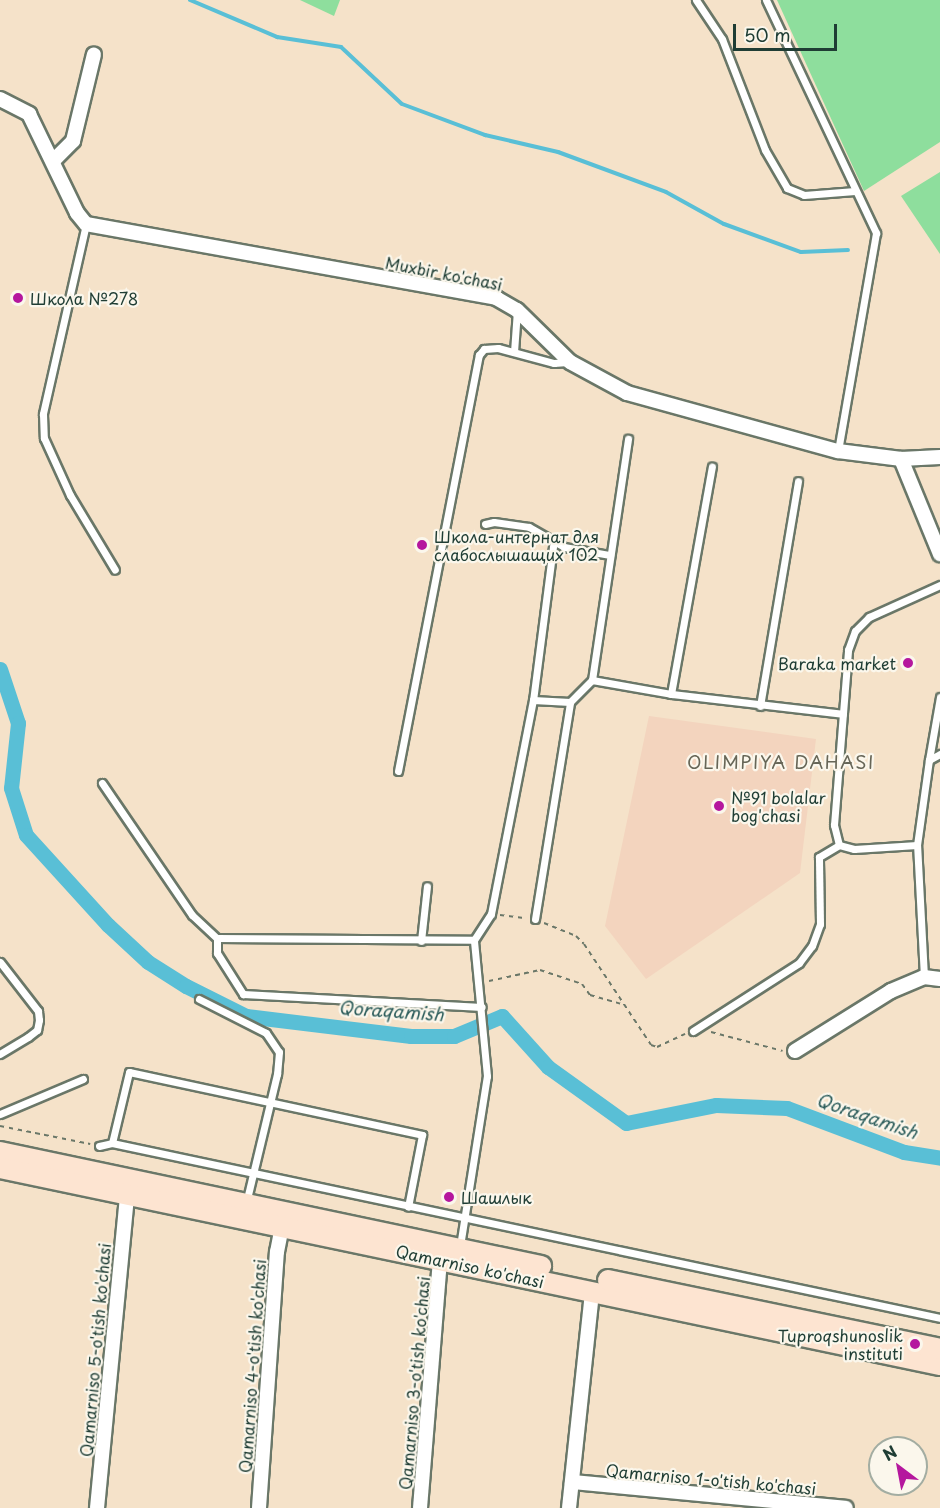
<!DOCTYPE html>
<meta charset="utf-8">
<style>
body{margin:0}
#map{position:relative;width:940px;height:1508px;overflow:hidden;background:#f5e2c9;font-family:"Playpen Sans",sans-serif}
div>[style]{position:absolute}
.built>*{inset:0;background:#f3d4be}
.green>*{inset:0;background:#8ede9d}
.stream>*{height:4px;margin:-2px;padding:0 2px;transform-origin:2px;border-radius:2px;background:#59bfd6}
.canal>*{height:15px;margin:-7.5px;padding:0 7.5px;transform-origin:7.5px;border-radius:7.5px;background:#59bfd6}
.path>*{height:2px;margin-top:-1px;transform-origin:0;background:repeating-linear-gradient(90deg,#6a7768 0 4.5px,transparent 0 9px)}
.roads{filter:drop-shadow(2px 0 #6a7768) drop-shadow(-2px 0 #6a7768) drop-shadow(0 2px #6a7768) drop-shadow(0 -2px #6a7768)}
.lane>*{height:7px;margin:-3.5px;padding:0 3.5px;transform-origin:3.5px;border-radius:3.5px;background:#fff}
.street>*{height:14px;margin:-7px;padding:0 7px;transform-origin:7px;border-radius:7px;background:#fff}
.secondary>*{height:20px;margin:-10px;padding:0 10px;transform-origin:10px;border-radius:10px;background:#fde4d1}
.dots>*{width:16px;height:16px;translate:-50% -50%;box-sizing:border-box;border:3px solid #fbf7ec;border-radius:50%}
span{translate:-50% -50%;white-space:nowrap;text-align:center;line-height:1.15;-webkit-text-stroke:4.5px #fbf7ec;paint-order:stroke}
.street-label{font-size:16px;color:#1f3d34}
.poi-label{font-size:16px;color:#1f3d34}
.left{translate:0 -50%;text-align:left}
.right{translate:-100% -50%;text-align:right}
.neighbourhood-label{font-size:18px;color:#676657;letter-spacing:1.5px}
.water-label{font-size:18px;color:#2e5e5c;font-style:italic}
.north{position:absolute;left:868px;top:1436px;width:60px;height:60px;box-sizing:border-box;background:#fbf7ec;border:2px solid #a3ada2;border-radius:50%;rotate:328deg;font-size:16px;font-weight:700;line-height:24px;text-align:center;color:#1f3d34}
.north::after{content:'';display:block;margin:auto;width:21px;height:27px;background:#b5179e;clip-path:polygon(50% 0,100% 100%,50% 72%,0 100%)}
.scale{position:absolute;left:733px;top:24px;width:104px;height:27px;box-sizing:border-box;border:3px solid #1f3d34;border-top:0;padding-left:8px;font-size:18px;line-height:21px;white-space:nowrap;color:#1f3d34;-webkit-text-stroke:4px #fbf7ec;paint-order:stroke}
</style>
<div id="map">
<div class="built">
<div style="clip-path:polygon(649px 716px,816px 739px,800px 873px,646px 979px,605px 926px)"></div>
</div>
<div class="green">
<div style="clip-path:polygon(300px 0,340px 0,334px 16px)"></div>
<div style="clip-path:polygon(777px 0,940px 0,940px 142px,864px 191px)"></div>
<div style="clip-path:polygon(940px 172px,940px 254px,901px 196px)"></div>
</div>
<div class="stream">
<div style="left:190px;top:0;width:95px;rotate:23deg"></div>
<div style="left:277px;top:37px;width:65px;rotate:8.9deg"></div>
<div style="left:341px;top:47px;width:83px;rotate:43.1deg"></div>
<div style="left:402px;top:104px;width:89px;rotate:20.5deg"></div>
<div style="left:485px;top:135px;width:75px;rotate:13.1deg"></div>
<div style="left:558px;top:152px;width:115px;rotate:20.3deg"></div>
<div style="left:666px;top:192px;width:66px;rotate:28.9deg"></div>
<div style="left:724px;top:224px;width:82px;rotate:20deg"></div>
<div style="left:801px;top:252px;width:47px;rotate:-2.4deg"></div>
</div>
<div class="canal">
<div style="left:0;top:669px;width:57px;rotate:71.6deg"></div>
<div style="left:18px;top:723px;width:65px;rotate:96.1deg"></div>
<div style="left:11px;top:788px;width:49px;rotate:72.3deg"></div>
<div style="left:26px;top:835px;width:122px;rotate:47.7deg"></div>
<div style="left:108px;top:925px;width:54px;rotate:42.8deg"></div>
<div style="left:148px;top:962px;width:45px;rotate:32.3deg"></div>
<div style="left:186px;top:986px;width:67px;rotate:26.6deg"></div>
<div style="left:246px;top:1016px;width:166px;rotate:6.9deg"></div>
<div style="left:411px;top:1036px;width:43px"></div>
<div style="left:454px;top:1036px;width:52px;rotate:-22.6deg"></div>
<div style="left:502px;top:1016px;width:69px;rotate:48deg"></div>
<div style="left:548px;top:1067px;width:96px;rotate:35.7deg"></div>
<div style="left:626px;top:1123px;width:92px;rotate:-11.3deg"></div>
<div style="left:716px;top:1105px;width:71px;rotate:2.4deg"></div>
<div style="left:787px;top:1108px;width:125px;rotate:20.6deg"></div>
<div style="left:904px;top:1152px;width:36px;rotate:9deg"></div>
</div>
<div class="path">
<div style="left:500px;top:915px;width:24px;rotate:7deg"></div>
<div style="left:544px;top:923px;width:35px;rotate:22deg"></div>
<div style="left:576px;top:936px;width:11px;rotate:45deg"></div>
<div style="left:584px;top:944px;width:121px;rotate:56.4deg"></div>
<div style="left:651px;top:1045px;width:6px;rotate:18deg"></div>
<div style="left:657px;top:1047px;width:31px;rotate:-25deg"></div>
<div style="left:489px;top:981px;width:52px;rotate:-12.2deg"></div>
<div style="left:540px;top:970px;width:44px;rotate:18.4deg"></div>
<div style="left:582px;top:984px;width:14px;rotate:54deg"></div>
<div style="left:590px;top:995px;width:35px;rotate:16deg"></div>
<div style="left:711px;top:1032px;width:74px;rotate:14.8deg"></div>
<div style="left:0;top:1126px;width:92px;rotate:11.3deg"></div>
</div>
<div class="roads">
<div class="lane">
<div style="left:696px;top:0;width:47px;rotate:56.3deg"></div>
<div style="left:722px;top:39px;width:119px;rotate:68.8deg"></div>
<div style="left:765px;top:150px;width:44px;rotate:59.9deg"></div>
<div style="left:787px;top:188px;width:18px;rotate:22deg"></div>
<div style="left:804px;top:195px;width:51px;rotate:-4.5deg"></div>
<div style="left:766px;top:0;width:258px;rotate:64.7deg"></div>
<div style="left:876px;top:233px;width:221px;rotate:99.9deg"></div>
<div style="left:86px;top:224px;width:195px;rotate:102.8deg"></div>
<div style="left:43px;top:414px;width:24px;rotate:88deg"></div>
<div style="left:44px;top:438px;width:63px;rotate:65.5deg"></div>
<div style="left:70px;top:495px;width:87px;rotate:59deg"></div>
<div style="left:514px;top:352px;width:42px;rotate:-85.9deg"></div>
<div style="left:485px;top:524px;width:9px;rotate:-13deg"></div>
<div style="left:494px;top:522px;width:35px;rotate:8deg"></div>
<div style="left:529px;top:527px;width:40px;rotate:29.7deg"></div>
<div style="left:564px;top:547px;width:47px;rotate:9.9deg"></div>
<div style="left:554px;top:539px;width:162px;rotate:97.4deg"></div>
<div style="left:533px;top:700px;width:37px;rotate:3deg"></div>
<div style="left:592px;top:680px;width:80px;rotate:10deg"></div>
<div style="left:671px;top:694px;width:173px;rotate:6.6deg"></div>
<div style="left:671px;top:694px;width:231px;rotate:-79.8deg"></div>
<div style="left:760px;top:706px;width:228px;rotate:-80.4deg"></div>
<div style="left:929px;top:760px;width:64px;rotate:-80.1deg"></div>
<div style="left:398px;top:771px;width:424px;rotate:-79deg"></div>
<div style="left:479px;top:355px;width:8px;rotate:-50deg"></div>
<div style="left:484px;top:349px;width:14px;rotate:-4deg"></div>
<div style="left:498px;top:348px;width:58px;rotate:15deg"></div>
<div style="left:554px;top:363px;width:13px;rotate:-4deg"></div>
<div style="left:102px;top:783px;width:160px;rotate:55.7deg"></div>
<div style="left:192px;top:915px;width:34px;rotate:43deg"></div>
<div style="left:217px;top:938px;width:257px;rotate:0.4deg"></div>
<div style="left:917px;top:845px;width:63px;rotate:176.4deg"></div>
<div style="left:854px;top:849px;width:16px;rotate:-165deg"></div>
<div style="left:839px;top:845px;width:21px;rotate:-104deg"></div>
<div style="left:834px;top:825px;width:176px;rotate:-85.4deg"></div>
<div style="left:848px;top:650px;width:20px;rotate:-70deg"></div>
<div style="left:855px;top:631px;width:20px;rotate:-45deg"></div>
<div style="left:869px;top:617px;width:78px;rotate:-24.3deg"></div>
<div style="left:535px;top:919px;width:220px;rotate:-80.8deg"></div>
<div style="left:570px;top:702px;width:31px;rotate:-45deg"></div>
<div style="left:592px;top:680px;width:244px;rotate:-81.5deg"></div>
<div style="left:217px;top:938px;width:15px;rotate:90deg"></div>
<div style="left:217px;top:953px;width:49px;rotate:57.6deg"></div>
<div style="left:243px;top:994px;width:239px;rotate:3.1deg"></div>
<div style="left:421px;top:941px;width:55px;rotate:-83.8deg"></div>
<div style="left:0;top:962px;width:62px;rotate:52.2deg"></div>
<div style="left:38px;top:1011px;width:9px;rotate:84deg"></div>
<div style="left:39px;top:1020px;width:10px;rotate:101deg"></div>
<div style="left:37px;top:1030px;width:11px;rotate:142deg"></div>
<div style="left:28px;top:1037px;width:33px;rotate:149deg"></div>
<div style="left:924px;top:977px;width:132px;rotate:-93deg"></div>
<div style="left:917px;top:845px;width:86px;rotate:-82deg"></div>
<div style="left:929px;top:760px;width:13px;rotate:-29deg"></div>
<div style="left:199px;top:999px;width:75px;rotate:26.9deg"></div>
<div style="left:266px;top:1033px;width:23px;rotate:56deg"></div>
<div style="left:279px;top:1052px;width:22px;rotate:95deg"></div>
<div style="left:277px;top:1074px;width:133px;rotate:103.5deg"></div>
<div style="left:693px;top:1031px;width:126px;rotate:-32.7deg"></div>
<div style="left:799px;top:963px;width:21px;rotate:-53deg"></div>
<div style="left:812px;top:946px;width:23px;rotate:-70deg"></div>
<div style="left:820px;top:924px;width:67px;rotate:-90.9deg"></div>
<div style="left:819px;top:857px;width:23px;rotate:-31deg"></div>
<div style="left:0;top:1114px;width:90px;rotate:-22.9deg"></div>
<div style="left:112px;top:1143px;width:73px;rotate:-76.5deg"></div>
<div style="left:129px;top:1072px;width:300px;rotate:12.1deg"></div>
<div style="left:422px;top:1135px;width:73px;rotate:101deg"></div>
<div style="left:99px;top:1146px;width:13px;rotate:-13deg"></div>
<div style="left:112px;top:1143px;width:846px;rotate:11.93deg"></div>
<div style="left:460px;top:1246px;width:172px;rotate:-81deg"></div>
<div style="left:487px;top:1076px;width:137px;rotate:-95.5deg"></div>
<div style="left:474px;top:940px;width:31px;rotate:-57deg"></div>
<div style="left:491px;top:914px;width:218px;rotate:-78.9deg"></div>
</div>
<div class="street">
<div style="left:0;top:99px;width:33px;rotate:27deg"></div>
<div style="left:29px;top:114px;width:110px;rotate:64.1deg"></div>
<div style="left:77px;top:213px;width:14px;rotate:51deg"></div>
<div style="left:86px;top:224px;width:417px;rotate:10.2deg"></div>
<div style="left:496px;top:298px;width:24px;rotate:30deg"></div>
<div style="left:517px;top:310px;width:74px;rotate:44.5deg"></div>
<div style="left:570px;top:362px;width:65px;rotate:28.5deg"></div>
<div style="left:627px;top:393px;width:219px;rotate:15.4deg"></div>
<div style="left:838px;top:451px;width:64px;rotate:7.2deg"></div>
<div style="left:901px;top:459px;width:39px;rotate:-3deg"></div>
<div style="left:54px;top:160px;width:27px;rotate:-45deg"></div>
<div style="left:73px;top:141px;width:89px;rotate:-76.4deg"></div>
<div style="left:901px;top:459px;width:103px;rotate:67.7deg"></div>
<div style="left:795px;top:1051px;width:113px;rotate:-32deg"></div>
<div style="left:891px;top:991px;width:36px;rotate:-23deg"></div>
<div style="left:924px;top:977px;width:16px;rotate:7deg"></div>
<div style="left:572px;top:1482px;width:275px;rotate:5.4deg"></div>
<div style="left:97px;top:1508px;width:314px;rotate:-84.5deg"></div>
<div style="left:259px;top:1508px;width:257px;rotate:-86deg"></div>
<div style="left:277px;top:1252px;width:26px;rotate:-79deg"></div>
<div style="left:420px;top:1508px;width:249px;rotate:-85.4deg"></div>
<div style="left:569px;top:1508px;width:218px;rotate:-83.9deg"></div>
</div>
<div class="secondary">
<div style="left:0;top:1152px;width:553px;rotate:11.9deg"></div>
<div style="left:0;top:1168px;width:960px;rotate:11.84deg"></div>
<div style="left:608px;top:1280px;width:339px;rotate:11.7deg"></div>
</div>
</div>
<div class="dots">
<div style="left:18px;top:298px;background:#b5179e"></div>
<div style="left:422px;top:545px;background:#b5179e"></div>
<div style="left:908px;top:663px;background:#b5179e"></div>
<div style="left:719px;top:806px;background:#b5179e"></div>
<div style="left:449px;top:1197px;background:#b5179e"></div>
<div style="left:915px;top:1344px;background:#b5179e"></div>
</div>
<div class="street-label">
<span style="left:444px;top:273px;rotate:11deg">Muxbir ko'chasi</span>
<span style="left:470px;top:1266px;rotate:12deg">Qamarniso ko'chasi</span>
<span style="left:95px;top:1350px;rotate:-85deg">Qamarniso 5-o'tish ko'chasi</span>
<span style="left:252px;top:1366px;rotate:-86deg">Qamarniso 4-o'tish ko'chasi</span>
<span style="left:414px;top:1383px;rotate:-85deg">Qamarniso 3-o'tish ko'chasi</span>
<span style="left:711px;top:1479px;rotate:5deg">Qamarniso 1-o'tish ko'chasi</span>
</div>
<div class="poi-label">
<span class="left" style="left:30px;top:298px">Школа №278</span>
<span class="left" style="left:434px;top:545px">Школа-интернат для<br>слабослышащих 102</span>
<span class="right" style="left:896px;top:663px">Baraka market</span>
<span class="left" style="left:731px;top:806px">№91 bolalar<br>bog'chasi</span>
<span class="left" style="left:461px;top:1197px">Шашлык</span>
<span class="right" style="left:903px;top:1344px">Tuproqshunoslik<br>instituti</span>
</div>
<div class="neighbourhood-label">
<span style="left:781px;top:762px">OLIMPIYA DAHASI</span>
</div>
<div class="water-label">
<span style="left:391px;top:1011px;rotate:4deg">Qoraqamish</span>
<span style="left:867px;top:1116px;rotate:19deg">Qoraqamish</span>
</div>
<div class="north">N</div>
<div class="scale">50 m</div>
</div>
